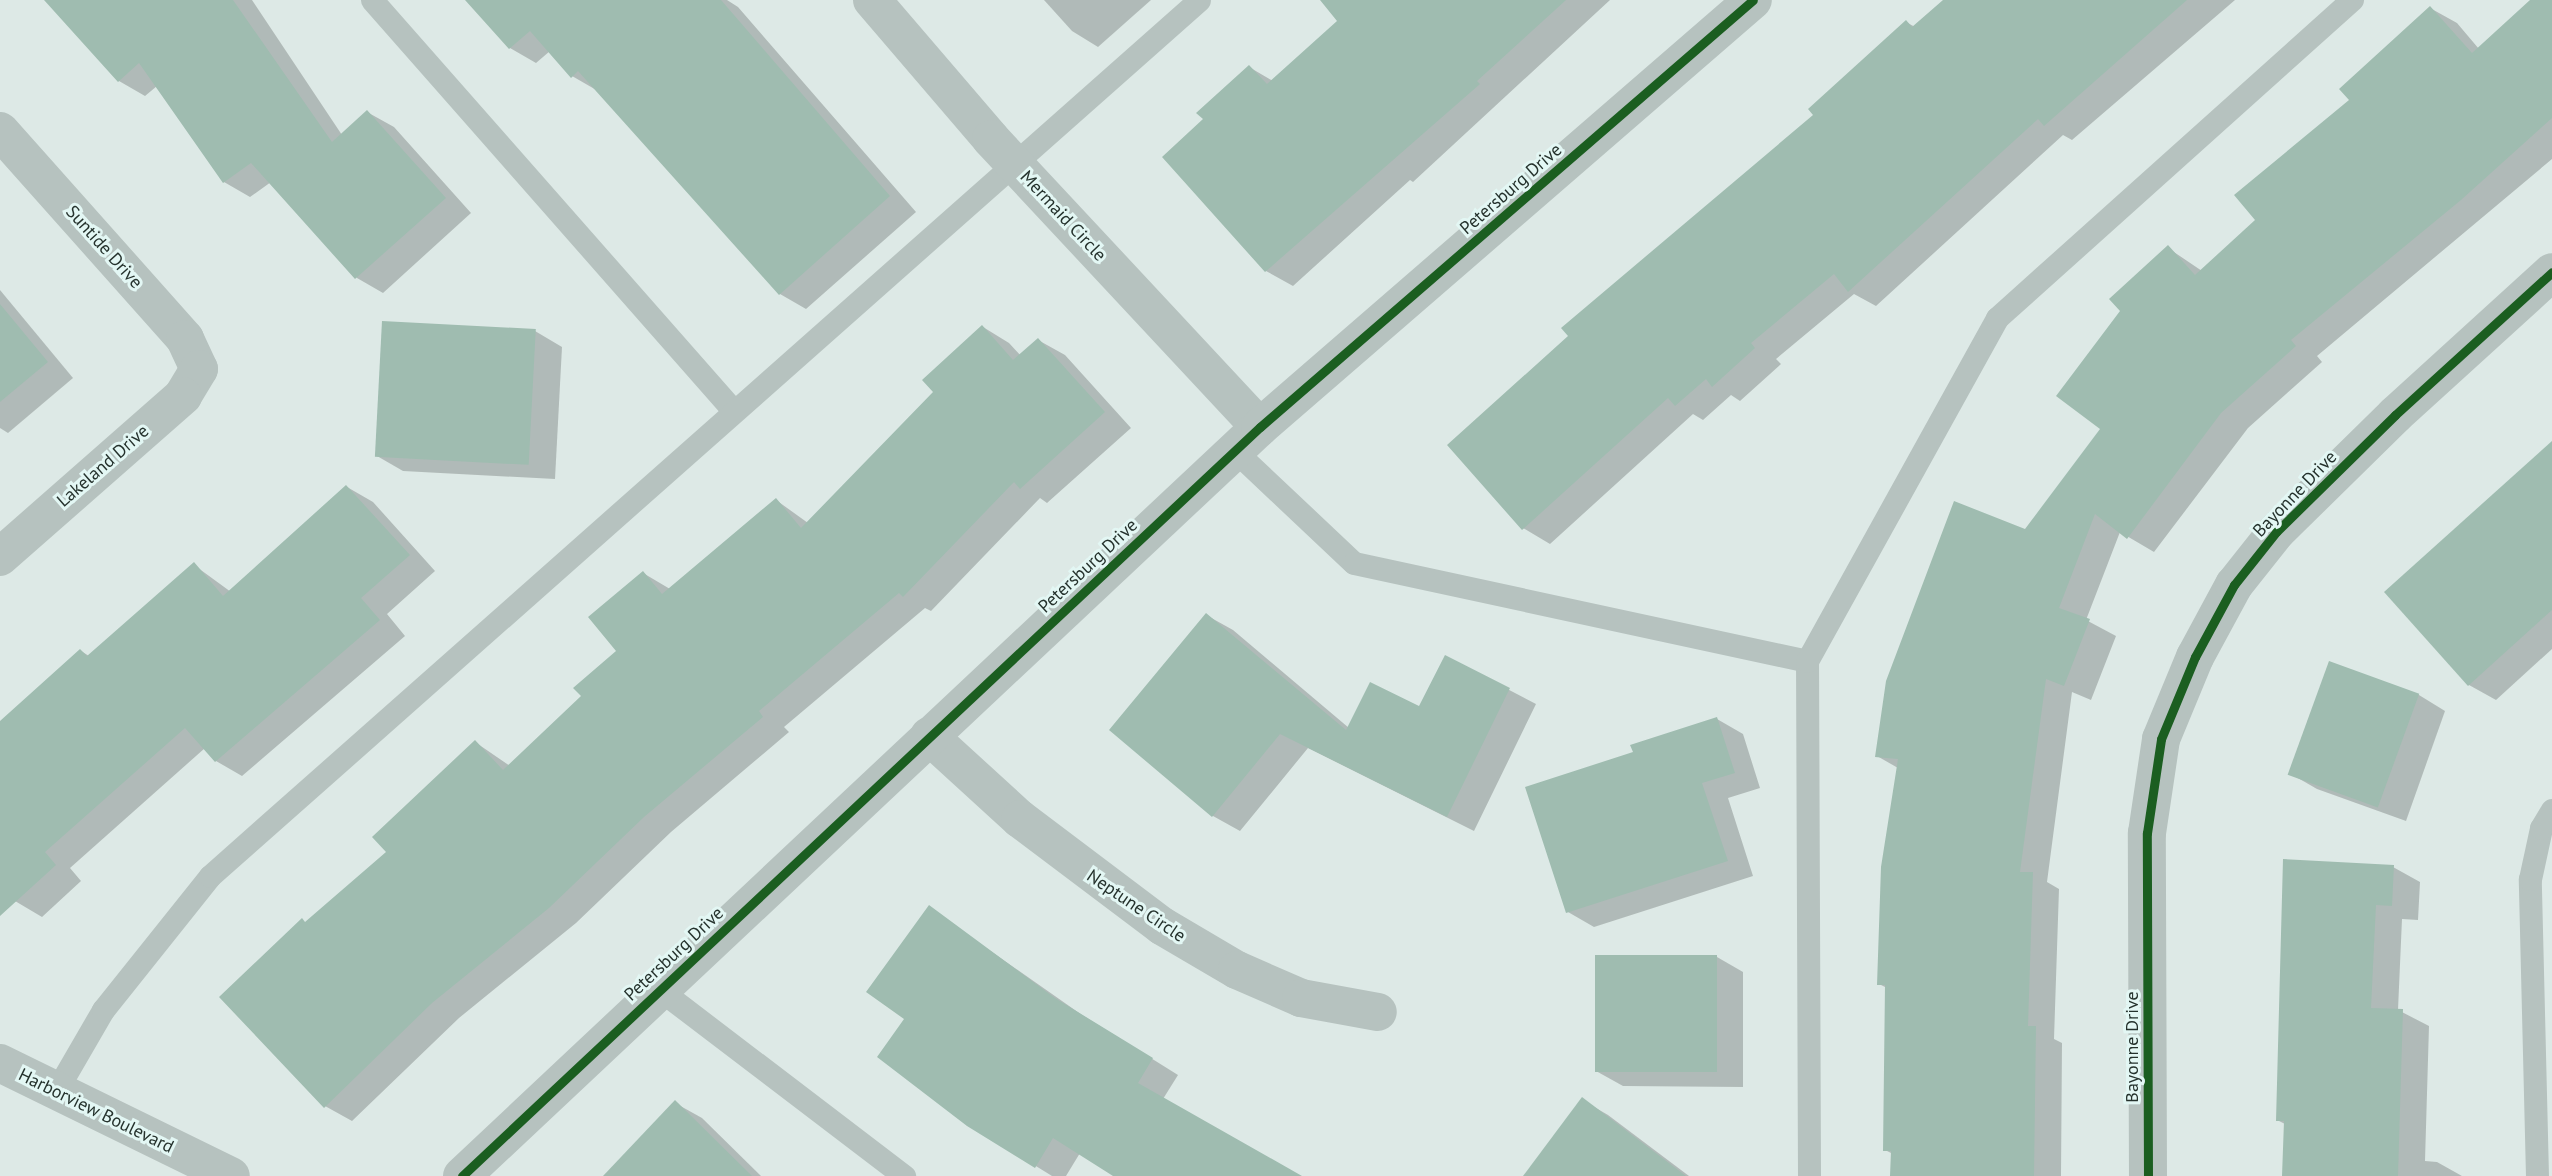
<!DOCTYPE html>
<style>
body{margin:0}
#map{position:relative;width:2552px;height:1176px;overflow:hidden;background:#dde9e6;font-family:"PT Sans",sans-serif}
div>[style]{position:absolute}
.shadow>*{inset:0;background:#0003}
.building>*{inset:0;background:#9fbcb0;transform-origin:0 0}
.service>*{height:23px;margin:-11.5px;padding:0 11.5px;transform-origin:11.5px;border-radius:11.5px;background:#b6c2bf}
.minor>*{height:38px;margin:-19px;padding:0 19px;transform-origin:19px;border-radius:19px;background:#b6c2bf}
.cycleway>*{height:9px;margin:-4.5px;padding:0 4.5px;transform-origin:4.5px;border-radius:4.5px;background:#1b5e20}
span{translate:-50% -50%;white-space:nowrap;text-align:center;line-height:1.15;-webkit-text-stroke:6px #e3f7f4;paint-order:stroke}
.street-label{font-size:18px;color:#25322d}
</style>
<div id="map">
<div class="shadow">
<div style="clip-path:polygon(47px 0,252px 0,342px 135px,367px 112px,394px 127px,471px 213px,383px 293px,357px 278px,271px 182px,250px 197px,224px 182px,157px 86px,145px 96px,119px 81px)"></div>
<div style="clip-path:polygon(468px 0,727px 0,738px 7px,916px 212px,806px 309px,780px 294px,598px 91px,572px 76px,550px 51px,536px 63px,510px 48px)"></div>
<div style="clip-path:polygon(1044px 0,1151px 0,1098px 47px,1072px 31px)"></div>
<div style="clip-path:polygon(1339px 0,1610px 0,1413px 182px,1410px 180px,1293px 286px,1266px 271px,1205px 120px,1249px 67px,1273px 81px,1340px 21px)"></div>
<div style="clip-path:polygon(1945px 0,2235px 0,2072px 140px,2063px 135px,1876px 306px,1854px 294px,1776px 359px,1781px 364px,1740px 401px,1731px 395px,1703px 420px,1693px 414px,1550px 544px,1523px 528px,1815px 115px,1906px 22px,1915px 27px)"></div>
<div style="clip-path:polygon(2533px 0,2552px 0,2552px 159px,2317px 356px,2322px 362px,2248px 428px,2154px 552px,2120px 532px,2086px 620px,2116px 636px,2091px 700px,2072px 692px,2047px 882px,2059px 889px,2054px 1039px,2062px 1043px,2061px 1176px,1892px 1176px,1893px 1154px,1885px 1150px,1887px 988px,1879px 984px,1898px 768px,1877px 756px,2026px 531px,2103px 429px,2168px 248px,2202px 271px,2257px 220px,2430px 8px,2457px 23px,2479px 49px)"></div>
<div style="clip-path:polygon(0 290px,73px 378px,8px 433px,0 428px)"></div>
<div style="clip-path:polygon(983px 327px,1009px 343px,1021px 356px,1038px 340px,1065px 355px,1131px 428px,1047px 503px,1040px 498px,931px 611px,925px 608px,784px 727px,789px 732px,671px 832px,576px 923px,459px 1018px,352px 1121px,325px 1106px,306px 923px,389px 852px,475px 742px,510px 766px,583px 697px,618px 651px,643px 573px,670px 589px,776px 500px,808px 523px,936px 392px)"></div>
<div style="clip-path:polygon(535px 331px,562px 347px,555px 479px,403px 471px,377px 456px)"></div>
<div style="clip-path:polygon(2552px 444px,2552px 649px,2496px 700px,2469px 685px,2386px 592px)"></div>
<div style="clip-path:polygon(347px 487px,373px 502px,435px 571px,387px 614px,405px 636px,242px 776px,216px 761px,205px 748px,70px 868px,81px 881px,42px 917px,15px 901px,0 884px,0 723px,81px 651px,89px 656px,194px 565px,231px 592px)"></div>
<div style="clip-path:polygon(1206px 615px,1233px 630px,1349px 728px,1420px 709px,1446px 657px,1536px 704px,1474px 831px,1308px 748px,1240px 831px,1213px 816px,1111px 730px)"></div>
<div style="clip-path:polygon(2330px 663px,2419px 695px,2445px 711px,2406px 821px,2317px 789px,2291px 774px)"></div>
<div style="clip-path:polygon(1717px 719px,1743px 734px,1760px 788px,1728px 798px,1753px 876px,1594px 927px,1568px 912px,1635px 753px)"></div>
<div style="clip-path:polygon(2393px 867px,2420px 882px,2418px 920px,2402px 919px,2398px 1010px,2429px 1026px,2425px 1161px,2437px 1162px,2462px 1176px,2284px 1176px,2285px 1124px,2277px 1120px)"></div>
<div style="clip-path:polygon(929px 908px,1082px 1015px,1178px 1075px,1163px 1099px,1298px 1176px,1116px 1176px,1080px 1153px,1066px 1176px,1052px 1176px,968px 1124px,907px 1019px)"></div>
<div style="clip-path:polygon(1717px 957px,1743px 972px,1743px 1087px,1623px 1086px,1596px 1071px)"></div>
<div style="clip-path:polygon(1582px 1100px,1608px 1115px,1689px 1176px,1525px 1176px)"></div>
<div style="clip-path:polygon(675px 1103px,702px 1118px,761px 1176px,605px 1176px)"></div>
</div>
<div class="building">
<div style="clip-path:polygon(44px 0,233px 0,332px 142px,367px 110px,446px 198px,355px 279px,251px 163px,223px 183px,139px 63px,118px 82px)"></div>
<div style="clip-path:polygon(465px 0,721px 0,890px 196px,779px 295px,578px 71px,571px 78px,530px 31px,509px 49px)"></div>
<div style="clip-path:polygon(1320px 0,1566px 0,1477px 81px,1480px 84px,1265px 272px,1162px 157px,1203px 119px,1196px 113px,1249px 65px,1267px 84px,1337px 21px)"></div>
<div style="clip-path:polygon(1943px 0,2187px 0,2044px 126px,2038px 119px,1848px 292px,1834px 274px,1751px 343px,1755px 348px,1712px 387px,1706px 379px,1675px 406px,1668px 398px,1522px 530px,1447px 445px,1568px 336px,1561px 328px,1813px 115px,1808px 109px,1906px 20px,1912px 27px)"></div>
<div style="clip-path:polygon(2530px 0,2552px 0,2552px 118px,2461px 200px,2291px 340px,2296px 346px,2221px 413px,2127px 539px,2095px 514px,2059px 608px,2090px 619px,2064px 686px,2046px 679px,2020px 872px,2033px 872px,2028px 1026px,2036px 1026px,2034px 1176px,1890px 1176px,1891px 1151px,1883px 1151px,1885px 985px,1877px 985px,1881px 867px,1898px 759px,1875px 757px,1886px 681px,1954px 501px,2025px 529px,2100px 429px,2056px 396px,2120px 311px,2109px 299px,2168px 245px,2195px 275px,2255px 220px,2234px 195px,2349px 100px,2339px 89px,2430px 6px,2472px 53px)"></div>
<div style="clip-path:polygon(0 304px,48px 362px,0 402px)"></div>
<div style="left:382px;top:321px;width:154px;height:136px;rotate:3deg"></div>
<div style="clip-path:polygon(982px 325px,1013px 360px,1038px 338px,1105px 412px,1020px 489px,1014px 482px,903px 597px,899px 593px,759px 711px,763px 717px,644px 817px,549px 908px,432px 1003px,324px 1108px,219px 997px,302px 918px,305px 922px,386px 852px,372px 837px,475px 740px,503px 770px,581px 696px,573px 688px,616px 651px,588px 617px,643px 571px,662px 594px,776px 498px,801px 528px,933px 392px,922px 380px)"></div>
<div style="clip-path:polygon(2552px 441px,2552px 610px,2468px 686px,2384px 592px)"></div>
<div style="clip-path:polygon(346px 485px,410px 555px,361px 598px,380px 620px,215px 762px,185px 728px,45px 852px,56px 865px,0 916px,0 721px,80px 649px,87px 656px,194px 562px,223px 596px)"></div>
<div style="clip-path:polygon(1206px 613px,1346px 730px,1370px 682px,1419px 706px,1445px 655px,1510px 688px,1447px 817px,1280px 734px,1212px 817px,1109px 730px)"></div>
<div style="left:2329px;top:661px;width:96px;height:121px;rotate:20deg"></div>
<div style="clip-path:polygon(1717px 717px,1735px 773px,1702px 783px,1728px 861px,1566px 913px,1525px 787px,1633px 752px,1630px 745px)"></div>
<div style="clip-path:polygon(2283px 859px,2394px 865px,2392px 906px,2376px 905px,2371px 1008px,2403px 1009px,2398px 1176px,2282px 1176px,2284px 1121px,2276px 1121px)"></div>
<div style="clip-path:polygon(929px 905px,1055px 998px,1153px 1058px,1138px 1083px,1302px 1176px,1113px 1176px,1053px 1138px,1035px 1168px,967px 1126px,877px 1057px,904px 1019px,866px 992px)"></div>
<div style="left:1595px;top:955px;width:122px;height:117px"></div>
<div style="clip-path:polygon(1582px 1097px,1686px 1176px,1523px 1176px)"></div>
<div style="clip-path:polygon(675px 1100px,752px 1176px,603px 1176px)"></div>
</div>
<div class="service">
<div style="left:372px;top:0;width:546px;rotate:48.64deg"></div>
<div style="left:1235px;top:451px;width:163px;rotate:43.3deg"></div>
<div style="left:1354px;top:563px;width:463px;rotate:12.2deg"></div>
<div style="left:660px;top:990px;width:307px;rotate:37.3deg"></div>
<div style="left:56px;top:1091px;width:94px;rotate:-59.9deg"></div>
<div style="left:103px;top:1010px;width:171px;rotate:-51.4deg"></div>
<div style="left:210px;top:876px;width:1321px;rotate:-41.53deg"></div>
<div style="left:1809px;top:1176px;width:515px;rotate:-90.22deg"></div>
<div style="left:1807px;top:661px;width:392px;rotate:-61deg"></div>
<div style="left:1997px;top:318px;width:477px;rotate:-41.9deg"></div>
<div style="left:2537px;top:1176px;width:297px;rotate:-91.4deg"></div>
<div style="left:2530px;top:879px;width:52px;rotate:-77.8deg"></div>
<div style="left:2541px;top:828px;width:21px;rotate:-59deg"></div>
</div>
<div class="minor">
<div style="left:872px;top:0;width:183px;rotate:49.4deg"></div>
<div style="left:991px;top:139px;width:394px;rotate:47deg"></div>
<div style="left:0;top:131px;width:278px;rotate:48.3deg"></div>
<div style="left:185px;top:339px;width:33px;rotate:65deg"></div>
<div style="left:199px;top:369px;width:31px;rotate:121deg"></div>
<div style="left:183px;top:396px;width:244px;rotate:138.7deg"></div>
<div style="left:929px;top:736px;width:123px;rotate:42.4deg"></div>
<div style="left:1020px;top:819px;width:178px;rotate:37deg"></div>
<div style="left:1162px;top:926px;width:87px;rotate:30.4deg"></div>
<div style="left:1237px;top:970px;width:70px;rotate:23.6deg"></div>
<div style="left:1301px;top:998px;width:78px;rotate:10.3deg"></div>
<div style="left:0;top:1063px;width:257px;rotate:26.1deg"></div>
<div style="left:462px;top:1176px;width:1094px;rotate:-43.19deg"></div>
<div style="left:1260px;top:427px;width:652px;rotate:-40.9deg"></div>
<div style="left:2148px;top:1176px;width:343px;rotate:-90.2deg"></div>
<div style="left:2147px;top:833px;width:95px;rotate:-81.5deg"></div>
<div style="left:2161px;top:739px;width:89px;rotate:-67.5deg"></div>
<div style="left:2195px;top:657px;width:82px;rotate:-61.6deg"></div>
<div style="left:2234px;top:585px;width:68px;rotate:-51.6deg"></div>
<div style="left:2276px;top:532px;width:167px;rotate:-44.5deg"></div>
<div style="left:2395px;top:415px;width:212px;rotate:-42.3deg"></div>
</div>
<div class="cycleway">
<div style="left:462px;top:1176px;width:1094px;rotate:-43.19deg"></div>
<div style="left:1260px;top:427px;width:652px;rotate:-40.9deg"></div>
<div style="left:2148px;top:1176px;width:343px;rotate:-90.2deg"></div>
<div style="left:2147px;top:833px;width:95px;rotate:-81.5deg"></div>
<div style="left:2161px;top:739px;width:89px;rotate:-67.5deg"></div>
<div style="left:2195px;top:657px;width:82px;rotate:-61.6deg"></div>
<div style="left:2234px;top:585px;width:68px;rotate:-51.6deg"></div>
<div style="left:2276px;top:532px;width:167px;rotate:-44.5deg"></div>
<div style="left:2395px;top:415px;width:212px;rotate:-42.3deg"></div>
</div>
<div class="street-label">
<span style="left:1511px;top:189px;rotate:-41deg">Petersburg Drive</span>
<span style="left:1063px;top:216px;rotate:47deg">Mermaid Circle</span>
<span style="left:104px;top:247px;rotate:48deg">Suntide Drive</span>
<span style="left:103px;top:466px;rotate:-41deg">Lakeland Drive</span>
<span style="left:2295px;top:494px;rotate:-46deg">Bayonne Drive</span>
<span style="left:1088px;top:566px;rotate:-43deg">Petersburg Drive</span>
<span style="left:1136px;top:906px;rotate:34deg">Neptune Circle</span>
<span style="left:674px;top:954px;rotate:-43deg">Petersburg Drive</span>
<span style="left:2132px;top:1047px;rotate:-90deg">Bayonne Drive</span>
<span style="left:96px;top:1111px;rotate:26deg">Harborview Boulevard</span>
</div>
</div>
